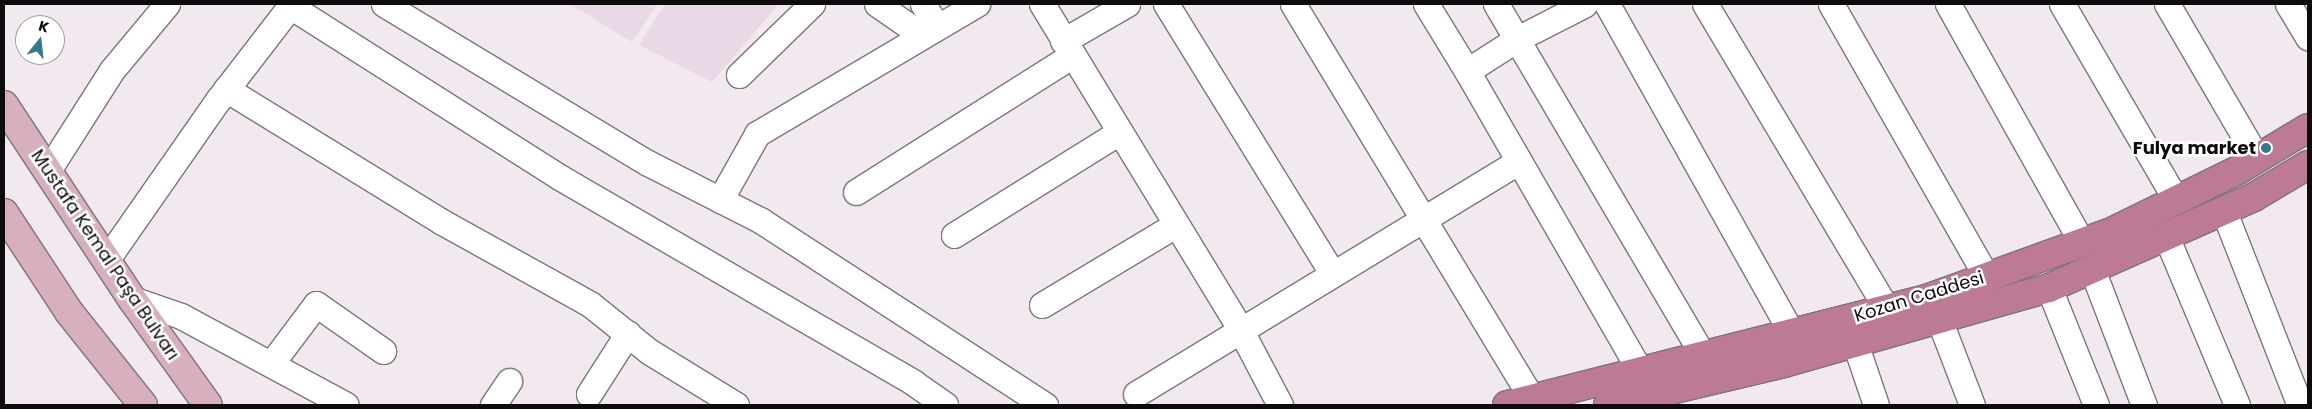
<!DOCTYPE html>
<meta charset="utf-8">
<style>
body{margin:0}
#map{position:relative;width:2312px;height:409px;overflow:hidden;background:#f1e8f0;font-family:Poppins,sans-serif}
div>[style]{position:absolute}
.built>*{inset:0;background:#e9d9e6}
.roads{filter:drop-shadow(1px 0 #7d757b) drop-shadow(-1px 0 #7d757b) drop-shadow(0 1px #7d757b) drop-shadow(0 -1px #7d757b)}
.minor>*{height:25px;margin:-12.5px;padding:0 12.5px;transform-origin:12.5px;border-radius:12.5px;background:#fff}
.major>*{height:28px;margin:-14px;padding:0 14px;transform-origin:14px;border-radius:14px;background:#d7afbf}
.highway>*{height:28px;margin:-14px;padding:0 14px;transform-origin:14px;border-radius:14px;background:#bd7a95}
.dots>*{width:14px;height:14px;translate:-50% -50%;box-sizing:border-box;border:2px solid #fff;border-radius:50%}
span{translate:-50% -50%;white-space:nowrap;text-align:center;line-height:1.15;-webkit-text-stroke:5px #fff;paint-order:stroke}
.poi-label{font-size:18px;color:#0e0b0d;font-weight:700}
.right{translate:-100% -50%;text-align:right}
.street-label{font-size:18px;color:#0e0b0d}
.frame{position:absolute;inset:0;border:5px solid #0e0b0d;pointer-events:none}
.north{position:absolute;left:15px;top:15px;width:50px;height:50px;box-sizing:border-box;background:#fff;border:1px solid #9f9d9e;border-radius:50%;rotate:16deg;font-size:14px;font-weight:700;line-height:20px;text-align:center;color:#0e0b0d}
.north::after{content:'';display:block;margin:auto;width:18px;height:22px;background:#367889;clip-path:polygon(50% 0,100% 100%,50% 72%,0 100%)}
</style>
<div id="map">
<div class="built">
<div style="clip-path:polygon(570px 4px,657px 4px,632px 42px)"></div>
<div style="clip-path:polygon(665px 4px,779px 4px,712px 82px,639px 45px)"></div>
</div>
<div class="roads">
<div class="minor">
<div style="left:384px;top:4px;width:308px;rotate:31.1deg"></div>
<div style="left:648px;top:163px;width:126px;rotate:27deg"></div>
<div style="left:760px;top:220px;width:340px;rotate:33deg"></div>
<div style="left:877px;top:4px;width:55px;rotate:34.6deg"></div>
<div style="left:923px;top:4px;width:26px;rotate:58deg"></div>
<div style="left:1042px;top:4px;width:381px;rotate:58.6deg"></div>
<div style="left:1240px;top:329px;width:86px;rotate:62.2deg"></div>
<div style="left:1166px;top:4px;width:316px;rotate:58.3deg"></div>
<div style="left:1293px;top:4px;width:462px;rotate:58.8deg"></div>
<div style="left:1426px;top:4px;width:79px;rotate:58.5deg"></div>
<div style="left:1467px;top:71px;width:59px;rotate:-32.6deg"></div>
<div style="left:1517px;top:39px;width:76px;rotate:-27.2deg"></div>
<div style="left:1496px;top:4px;width:410px;rotate:59.5deg"></div>
<div style="left:1607px;top:4px;width:378px;rotate:60.7deg"></div>
<div style="left:1705px;top:4px;width:355px;rotate:59.2deg"></div>
<div style="left:1831px;top:4px;width:314px;rotate:60.3deg"></div>
<div style="left:1948px;top:4px;width:274px;rotate:60.7deg"></div>
<div style="left:2062px;top:4px;width:227px;rotate:59.8deg"></div>
<div style="left:2167px;top:4px;width:178px;rotate:59.7deg"></div>
<div style="left:2288px;top:4px;width:39px;rotate:59deg"></div>
<div style="left:290px;top:6px;width:321px;rotate:32.4deg"></div>
<div style="left:561px;top:178px;width:408px;rotate:30.1deg"></div>
<div style="left:914px;top:383px;width:38px;rotate:35deg"></div>
<div style="left:1063px;top:41px;width:74px;rotate:-30deg"></div>
<div style="left:1467px;top:71px;width:348px;rotate:60deg"></div>
<div style="left:739px;top:75px;width:102px;rotate:-44.2deg"></div>
<div style="left:226px;top:89px;width:254px;rotate:31.6deg"></div>
<div style="left:442px;top:222px;width:169px;rotate:29deg"></div>
<div style="left:590px;top:304px;width:77px;rotate:38.7deg"></div>
<div style="left:650px;top:352px;width:101px;rotate:31.6deg"></div>
<div style="left:47px;top:172px;width:121px;rotate:-57.5deg"></div>
<div style="left:112px;top:70px;width:86px;rotate:-50.2deg"></div>
<div style="left:856px;top:192px;width:254px;rotate:-32.3deg"></div>
<div style="left:720px;top:200px;width:76px;rotate:-60.7deg"></div>
<div style="left:757px;top:134px;width:256px;rotate:-30.6deg"></div>
<div style="left:2223px;top:209px;width:211px;rotate:68.6deg"></div>
<div style="left:954px;top:235px;width:193px;rotate:-31.9deg"></div>
<div style="left:2166px;top:236px;width:183px;rotate:67.2deg"></div>
<div style="left:107px;top:259px;width:194px;rotate:-55.1deg"></div>
<div style="left:218px;top:100px;width:121px;rotate:-52.4deg"></div>
<div style="left:2092px;top:269px;width:146px;rotate:69.1deg"></div>
<div style="left:2049px;top:288px;width:126px;rotate:68.1deg"></div>
<div style="left:132px;top:299px;width:52px;rotate:19.1deg"></div>
<div style="left:181px;top:316px;width:187px;rotate:28.3deg"></div>
<div style="left:1042px;top:305px;width:155px;rotate:-31deg"></div>
<div style="left:1939px;top:319px;width:92px;rotate:69deg"></div>
<div style="left:1855px;top:343px;width:65px;rotate:71.3deg"></div>
<div style="left:271px;top:364px;width:75px;rotate:-53.1deg"></div>
<div style="left:316px;top:304px;width:82px;rotate:35deg"></div>
<div style="left:589px;top:394px;width:72px;rotate:-57.4deg"></div>
<div style="left:1136px;top:394px;width:448px;rotate:-31.3deg"></div>
<div style="left:493px;top:405px;width:29px;rotate:-56deg"></div>
</div>
<div class="major">
<div style="left:4px;top:105px;width:232px;rotate:56.6deg"></div>
<div style="left:132px;top:299px;width:130px;rotate:54.4deg"></div>
<div style="left:4px;top:213px;width:118px;rotate:56.7deg"></div>
<div style="left:69px;top:312px;width:119px;rotate:51.5deg"></div>
</div>
<div class="highway">
<div style="left:1507px;top:405px;width:435px;rotate:-14.2deg"></div>
<div style="left:1929px;top:298px;width:191px;rotate:-19.9deg"></div>
<div style="left:2109px;top:233px;width:144px;rotate:-26deg"></div>
<div style="left:2238px;top:170px;width:82px;rotate:-31deg"></div>
<div style="left:1608px;top:405px;width:181px;rotate:-13.4deg"></div>
<div style="left:1784px;top:363px;width:275px;rotate:-15.8deg"></div>
<div style="left:2049px;top:288px;width:224px;rotate:-23.9deg"></div>
<div style="left:2254px;top:197px;width:63px;rotate:-30.7deg"></div>
</div>
</div>
<div class="dots">
<div style="left:2266px;top:148px;background:#367889"></div>
</div>
<div class="poi-label">
<span class="right" style="left:2256px;top:148px">Fulya market</span>
</div>
<div class="street-label">
<span style="left:105px;top:255px;rotate:56deg">Mustafa Kemal Paşa Bulvarı</span>
<span style="left:1919px;top:297px;rotate:-17deg">Kozan Caddesi</span>
</div>
<div class="frame"></div>
<div class="north">K</div>
</div>
